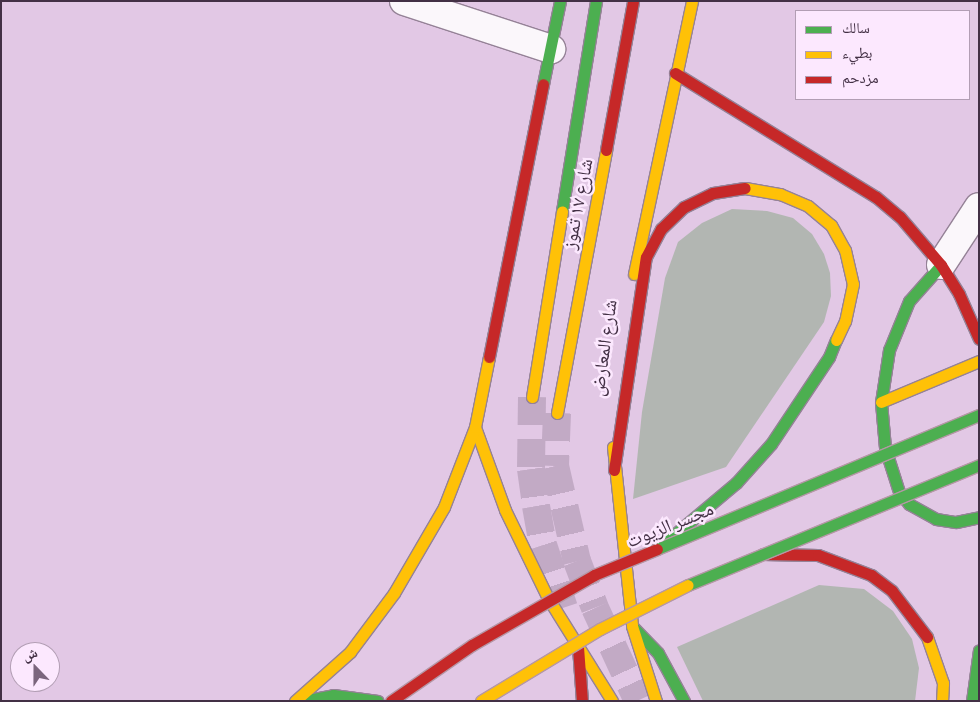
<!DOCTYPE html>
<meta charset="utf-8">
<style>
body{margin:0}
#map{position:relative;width:980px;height:702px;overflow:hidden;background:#e2c8e5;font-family:"PT Sans Narrow","Noto Naskh Arabic",sans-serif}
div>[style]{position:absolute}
.green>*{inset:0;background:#b2b6b2}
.secondary-tunnel>*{height:28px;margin-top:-14px;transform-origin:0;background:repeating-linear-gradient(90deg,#c2aac5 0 28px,transparent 0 42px)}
.roads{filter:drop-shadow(1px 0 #958297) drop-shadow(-1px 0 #958297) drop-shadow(0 1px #958297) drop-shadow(0 -1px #958297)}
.street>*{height:28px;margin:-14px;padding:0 14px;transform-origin:14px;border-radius:14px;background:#fbf7fb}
.fast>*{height:11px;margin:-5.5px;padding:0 5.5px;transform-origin:5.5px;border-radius:5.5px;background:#4caf50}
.slow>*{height:11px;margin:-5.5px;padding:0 5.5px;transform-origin:5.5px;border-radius:5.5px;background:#ffc107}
.jam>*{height:11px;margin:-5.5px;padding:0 5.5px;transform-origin:5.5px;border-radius:5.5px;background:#c62828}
.bridges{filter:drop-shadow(1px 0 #b597a6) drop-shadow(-1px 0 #b597a6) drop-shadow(0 1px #b597a6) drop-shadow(0 -1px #b597a6)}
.fast-bridge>*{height:11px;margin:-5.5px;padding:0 5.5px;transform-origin:5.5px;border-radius:5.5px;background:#4caf50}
.slow-bridge>*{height:11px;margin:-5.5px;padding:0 5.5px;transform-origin:5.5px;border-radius:5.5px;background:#ffc107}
.jam-bridge>*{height:11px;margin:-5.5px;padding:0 5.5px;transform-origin:5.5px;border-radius:5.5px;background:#c62828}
span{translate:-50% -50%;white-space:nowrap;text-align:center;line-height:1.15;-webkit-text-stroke:5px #fce8fe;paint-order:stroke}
.street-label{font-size:19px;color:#433045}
.frame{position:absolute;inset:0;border:2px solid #433045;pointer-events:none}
.legend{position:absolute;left:795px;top:10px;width:175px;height:90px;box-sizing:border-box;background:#fce8fe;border:1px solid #b29eb4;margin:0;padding:6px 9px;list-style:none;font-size:15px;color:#433045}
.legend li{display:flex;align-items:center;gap:10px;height:25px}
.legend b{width:25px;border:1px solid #b29eb4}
.north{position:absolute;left:10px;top:642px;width:50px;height:50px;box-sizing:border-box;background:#fce8fe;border:1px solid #b29eb4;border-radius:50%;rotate:338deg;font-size:14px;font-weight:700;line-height:20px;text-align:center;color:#433045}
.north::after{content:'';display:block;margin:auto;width:18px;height:22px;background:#7b657d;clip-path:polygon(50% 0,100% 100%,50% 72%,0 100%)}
</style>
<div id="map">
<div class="green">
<div style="clip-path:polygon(732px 209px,767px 211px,793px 218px,812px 234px,824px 254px,830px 273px,831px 296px,824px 322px,726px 467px,633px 499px,642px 412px,665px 278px,678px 242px,702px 223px)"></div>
<div style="clip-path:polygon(819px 585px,864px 589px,893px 611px,912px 639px,919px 668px,915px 701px,703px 701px,677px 647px)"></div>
</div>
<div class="secondary-tunnel">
<div style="left:532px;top:397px;width:72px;rotate:90.8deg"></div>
<div style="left:531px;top:469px;width:37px;rotate:82deg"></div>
<div style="left:536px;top:506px;width:40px;rotate:80deg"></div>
<div style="left:543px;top:545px;width:66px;rotate:71.6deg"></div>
<div style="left:557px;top:413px;width:53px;rotate:92.2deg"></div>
<div style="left:555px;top:466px;width:98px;rotate:77deg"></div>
<div style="left:577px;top:561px;width:50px;rotate:69deg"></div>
<div style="left:595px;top:608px;width:102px;rotate:65.2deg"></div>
</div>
<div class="roads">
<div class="street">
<div style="left:404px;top:1px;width:155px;rotate:18.1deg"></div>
<div style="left:941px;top:265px;width:69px;rotate:-56.8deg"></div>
</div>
<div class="fast">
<div style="left:543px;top:84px;width:85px;rotate:-78.4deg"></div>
<div style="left:562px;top:211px;width:213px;rotate:-80.8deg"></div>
<div style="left:941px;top:265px;width:48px;rotate:131.6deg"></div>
<div style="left:909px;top:301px;width:53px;rotate:112.2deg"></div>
<div style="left:889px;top:350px;width:53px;rotate:98.7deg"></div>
<div style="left:881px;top:402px;width:46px;rotate:85deg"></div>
<div style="left:885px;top:448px;width:46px;rotate:72.3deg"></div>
<div style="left:899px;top:492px;width:16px;rotate:50deg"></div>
<div style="left:909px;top:504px;width:31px;rotate:29deg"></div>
<div style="left:936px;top:519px;width:20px;rotate:9deg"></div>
<div style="left:956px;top:522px;width:24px;rotate:-12deg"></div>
<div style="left:668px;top:540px;width:89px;rotate:-40deg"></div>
<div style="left:736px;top:483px;width:52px;rotate:-48.1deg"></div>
<div style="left:771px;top:444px;width:105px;rotate:-56.3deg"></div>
<div style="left:829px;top:357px;width:18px;rotate:-68deg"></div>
<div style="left:632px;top:626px;width:37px;rotate:46deg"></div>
<div style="left:658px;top:653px;width:55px;rotate:61.6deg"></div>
<div style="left:303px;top:701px;width:31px;rotate:-11deg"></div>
<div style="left:333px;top:695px;width:45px;rotate:7.6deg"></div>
<div style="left:972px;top:701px;width:51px;rotate:-82.2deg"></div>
</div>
<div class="slow">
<div style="left:745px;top:188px;width:36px;rotate:10deg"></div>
<div style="left:780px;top:194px;width:30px;rotate:23deg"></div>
<div style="left:808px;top:206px;width:30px;rotate:40deg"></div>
<div style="left:831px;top:225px;width:29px;rotate:61deg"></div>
<div style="left:845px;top:250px;width:35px;rotate:77deg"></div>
<div style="left:853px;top:284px;width:38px;rotate:102deg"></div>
<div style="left:845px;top:321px;width:21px;rotate:115deg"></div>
<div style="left:634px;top:274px;width:279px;rotate:-78deg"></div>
<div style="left:532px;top:397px;width:188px;rotate:-80.8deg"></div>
<div style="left:881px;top:402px;width:106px;rotate:-22.7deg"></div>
<div style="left:557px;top:413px;width:268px;rotate:-79.4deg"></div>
<div style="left:475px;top:427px;width:88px;rotate:70.1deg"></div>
<div style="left:505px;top:510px;width:98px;rotate:64deg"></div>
<div style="left:548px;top:598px;width:121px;rotate:58.1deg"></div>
<div style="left:613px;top:447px;width:180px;rotate:83.9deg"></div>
<div style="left:632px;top:626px;width:79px;rotate:72.3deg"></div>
<div style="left:927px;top:637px;width:49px;rotate:70.8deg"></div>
<div style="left:943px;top:683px;width:18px;rotate:93deg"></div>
<div style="left:295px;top:701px;width:74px;rotate:-41.7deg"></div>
<div style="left:350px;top:652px;width:74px;rotate:-53.3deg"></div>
<div style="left:394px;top:593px;width:99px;rotate:-59.8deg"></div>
<div style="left:444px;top:507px;width:86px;rotate:-68.8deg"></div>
<div style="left:475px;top:427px;width:71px;rotate:-78.7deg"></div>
</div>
<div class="jam">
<div style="left:675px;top:73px;width:236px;rotate:31.7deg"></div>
<div style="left:876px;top:197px;width:31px;rotate:40deg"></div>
<div style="left:900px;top:217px;width:63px;rotate:49.5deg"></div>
<div style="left:941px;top:265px;width:34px;rotate:58deg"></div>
<div style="left:959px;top:294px;width:49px;rotate:66deg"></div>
<div style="left:606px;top:150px;width:151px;rotate:-79.7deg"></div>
<div style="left:489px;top:357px;width:278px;rotate:-78.8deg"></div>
<div style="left:614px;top:470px;width:215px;rotate:-81.5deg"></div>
<div style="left:646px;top:257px;width:32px;rotate:-62deg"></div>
<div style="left:661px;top:229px;width:32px;rotate:-44deg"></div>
<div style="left:684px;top:207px;width:32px;rotate:-26deg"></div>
<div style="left:713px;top:193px;width:32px;rotate:-9deg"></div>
<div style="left:763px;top:554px;width:55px;rotate:1deg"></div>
<div style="left:818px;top:555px;width:57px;rotate:20.7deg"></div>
<div style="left:871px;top:575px;width:26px;rotate:37deg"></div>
<div style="left:892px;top:591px;width:58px;rotate:52.7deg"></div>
<div style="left:578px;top:647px;width:54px;rotate:85.8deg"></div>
</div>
</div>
<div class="bridges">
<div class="fast-bridge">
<div style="left:657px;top:549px;width:349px;rotate:-22.6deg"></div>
<div style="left:688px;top:585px;width:315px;rotate:-22.4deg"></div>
</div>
<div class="slow-bridge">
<div style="left:481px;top:701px;width:139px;rotate:-31.2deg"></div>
<div style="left:600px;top:629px;width:98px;rotate:-26.6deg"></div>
</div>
<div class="jam-bridge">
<div style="left:391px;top:701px;width:98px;rotate:-34.7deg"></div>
<div style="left:472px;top:645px;width:141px;rotate:-29.8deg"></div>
<div style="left:594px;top:575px;width:68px;rotate:-22.4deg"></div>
</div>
</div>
<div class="street-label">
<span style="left:578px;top:204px;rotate:-79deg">شارع ١٧ تموز</span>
<span style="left:604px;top:348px;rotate:-82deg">شارع المعارض</span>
<span style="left:670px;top:525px;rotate:-22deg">مجسر الزيوت</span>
</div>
<div class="frame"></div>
<ul class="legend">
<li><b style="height:6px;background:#4caf50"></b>سالك</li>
<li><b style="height:6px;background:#ffc107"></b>بطيء</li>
<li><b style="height:6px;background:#c62828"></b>مزدحم</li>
</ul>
<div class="north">ش</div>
</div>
